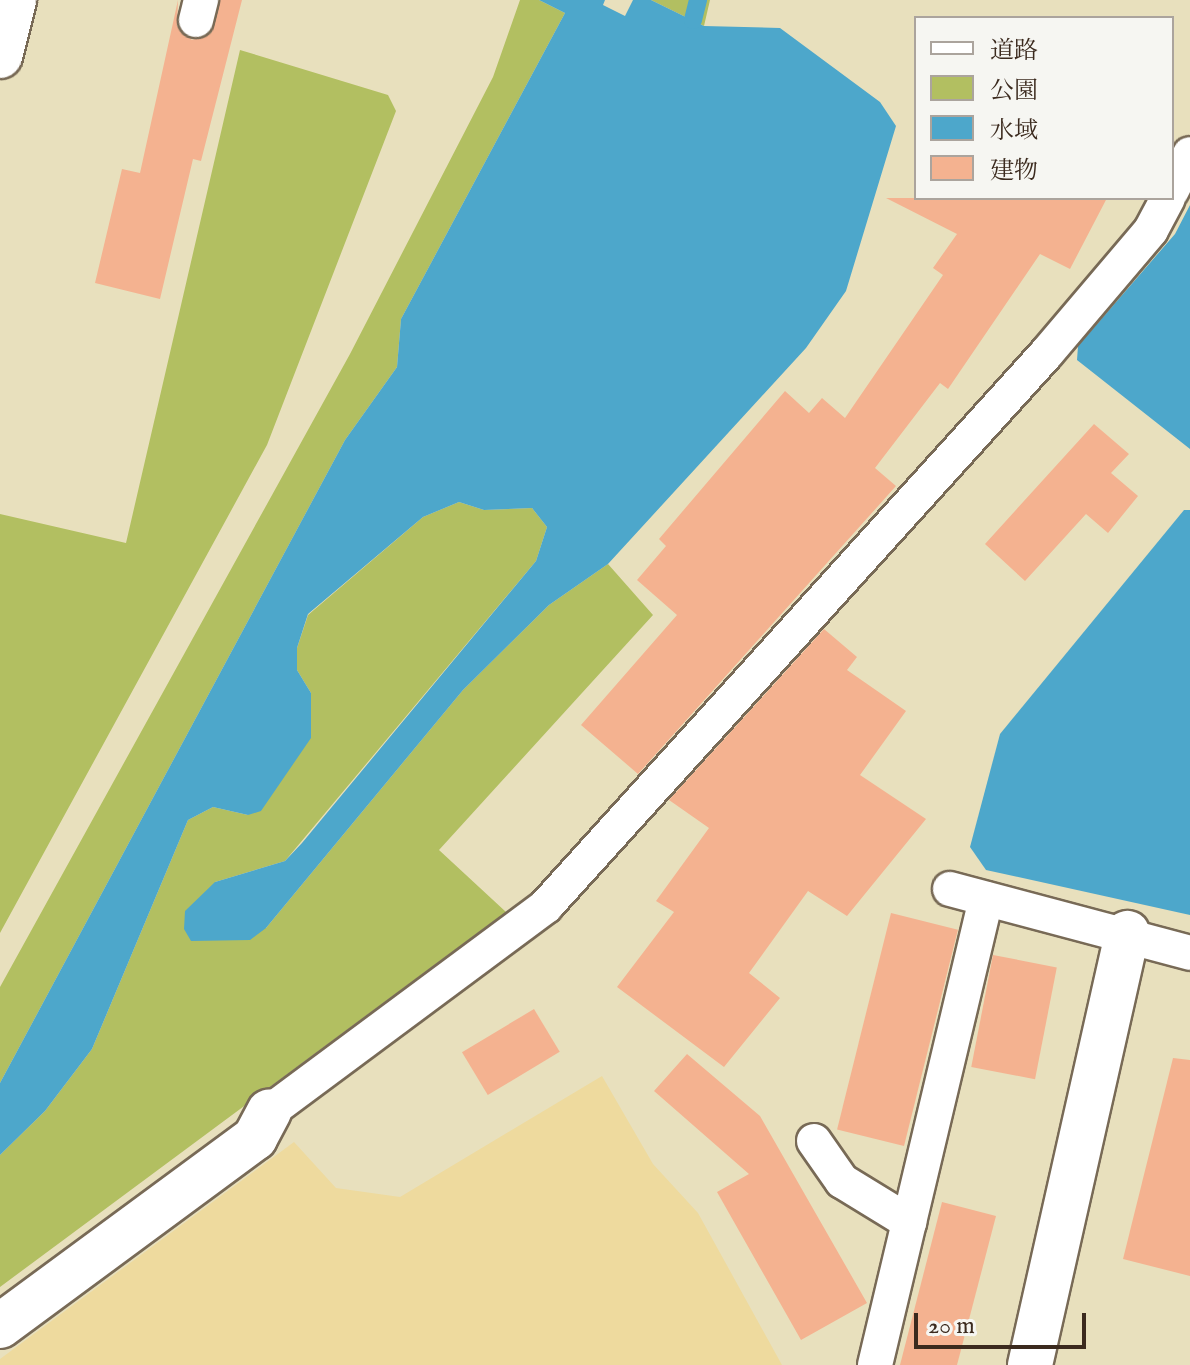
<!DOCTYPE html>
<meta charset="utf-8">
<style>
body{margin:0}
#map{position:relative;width:1190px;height:1365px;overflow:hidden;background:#e8e0bd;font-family:"IM FELL English","Noto Serif JP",serif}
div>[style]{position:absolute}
.green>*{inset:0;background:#b2bf61}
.sand>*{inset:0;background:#eeda9e}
.water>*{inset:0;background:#4da7cb}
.stream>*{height:18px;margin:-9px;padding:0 9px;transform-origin:9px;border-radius:9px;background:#4da7cb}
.building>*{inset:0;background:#f4b290;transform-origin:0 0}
.roads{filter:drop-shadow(2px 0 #786a56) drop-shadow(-2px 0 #786a56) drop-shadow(0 2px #786a56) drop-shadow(0 -2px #786a56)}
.lane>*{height:34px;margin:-17px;padding:0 17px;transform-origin:17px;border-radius:17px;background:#fff}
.street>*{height:44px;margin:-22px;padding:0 22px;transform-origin:22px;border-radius:22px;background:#fff}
span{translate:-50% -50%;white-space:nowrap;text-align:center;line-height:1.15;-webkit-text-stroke:8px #f6f6f2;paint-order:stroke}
.legend{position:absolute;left:914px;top:16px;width:260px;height:184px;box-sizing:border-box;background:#f6f6f2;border:2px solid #aba49d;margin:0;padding:10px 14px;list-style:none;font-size:24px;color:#3b2a1e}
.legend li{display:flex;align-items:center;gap:16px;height:40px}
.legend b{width:40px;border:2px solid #aba49d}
.scale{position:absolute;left:914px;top:1313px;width:172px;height:36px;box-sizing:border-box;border:4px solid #3b2a1e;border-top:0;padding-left:10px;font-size:24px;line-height:28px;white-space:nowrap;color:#3b2a1e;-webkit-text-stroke:6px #f6f6f2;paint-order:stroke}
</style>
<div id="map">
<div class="green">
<div style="clip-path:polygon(520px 0,539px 0,565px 13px,401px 319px,397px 367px,345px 440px,0 1083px,0 987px,350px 354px,493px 77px)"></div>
<div style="clip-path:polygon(651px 0,710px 0,704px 26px)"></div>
<div style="clip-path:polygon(240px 50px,388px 95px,396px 111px,267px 445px,0 933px,0 514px,126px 543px)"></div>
<div style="clip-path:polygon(459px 502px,484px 510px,532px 508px,547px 527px,536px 561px,285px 861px,215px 882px,266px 928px,463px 690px,549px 605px,608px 564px,653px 615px,439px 850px,506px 912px,0 1287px,0 1155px,45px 1111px,92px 1049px,188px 820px,213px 807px,248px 815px,311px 693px,297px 670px,297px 648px,308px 615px,423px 517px)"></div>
</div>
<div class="sand">
<div style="clip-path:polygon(602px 1076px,653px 1164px,698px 1213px,782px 1365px,0 1365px,0 1359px,294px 1142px,336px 1188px,400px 1197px)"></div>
</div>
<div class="water">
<div style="clip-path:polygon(539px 0,605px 0,603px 5px,625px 16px,633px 0,651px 0,704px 26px,780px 28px,880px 102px,896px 126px,846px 291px,806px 348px,608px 564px,549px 605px,463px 690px,266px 928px,250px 940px,191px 941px,184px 929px,185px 911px,215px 882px,285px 861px,302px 843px,536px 561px,547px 527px,532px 508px,484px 510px,459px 502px,423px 517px,308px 614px,297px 648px,297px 670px,311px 693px,311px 738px,261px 811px,248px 815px,213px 807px,188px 820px,92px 1049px,45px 1111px,0 1155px,0 1083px,345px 440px,397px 367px,401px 319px,565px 13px)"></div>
<div style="clip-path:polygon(1190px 205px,1190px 449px,1077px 360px,1078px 346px,1175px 234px)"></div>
<div style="clip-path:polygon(1184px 510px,1190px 510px,1190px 915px,986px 870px,970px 847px,1000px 734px)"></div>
</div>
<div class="stream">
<div style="left:693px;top:20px;width:21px;rotate:-76deg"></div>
</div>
<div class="building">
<div style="clip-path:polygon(178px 0,177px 26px,192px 40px,211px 33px,220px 0,242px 0,201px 161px,193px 159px,160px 299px,95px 283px,122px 169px,140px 173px)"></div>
<div style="clip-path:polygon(886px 198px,1107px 198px,1070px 269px,1040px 254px,948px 389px,940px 383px,875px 468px,896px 486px,638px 774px,581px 725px,677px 615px,637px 580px,666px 546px,659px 539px,785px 391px,809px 413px,822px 398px,845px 418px,943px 275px,933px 268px,957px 234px)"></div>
<div style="clip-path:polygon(1094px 424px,1129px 454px,1111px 473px,1138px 496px,1108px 533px,1086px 514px,1025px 581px,985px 544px)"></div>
<div style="clip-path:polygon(824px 629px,857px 657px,847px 670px,906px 711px,860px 775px,926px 819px,847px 916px,808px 891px,749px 973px,780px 998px,724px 1067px,617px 987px,674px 912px,656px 901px,709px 828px,669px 800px)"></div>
<div style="left:891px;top:913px;width:69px;height:223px;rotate:14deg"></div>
<div style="left:993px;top:955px;width:65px;height:114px;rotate:11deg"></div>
<div style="left:534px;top:1009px;width:50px;height:84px;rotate:59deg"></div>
<div style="clip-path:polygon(687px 1054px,760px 1116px,867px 1303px,801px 1340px,717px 1192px,749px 1174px,654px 1091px)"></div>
<div style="clip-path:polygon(1173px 1058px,1190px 1060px,1190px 1276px,1123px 1259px)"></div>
<div style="clip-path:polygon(942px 1202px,996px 1216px,972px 1308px,957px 1365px,900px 1365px)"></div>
</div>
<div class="roads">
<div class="lane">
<div style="left:196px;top:20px;width:21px;rotate:-76deg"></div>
<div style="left:1172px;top:190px;width:40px;rotate:-63.4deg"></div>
<div style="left:950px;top:889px;width:248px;rotate:14.9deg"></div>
<div style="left:269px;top:1112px;width:345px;rotate:-36.6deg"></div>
<div style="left:546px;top:906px;width:745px;rotate:-47.83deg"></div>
<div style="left:1046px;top:354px;width:162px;rotate:-49.7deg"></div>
<div style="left:1151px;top:230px;width:36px;rotate:-62deg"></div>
<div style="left:814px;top:1141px;width:49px;rotate:55deg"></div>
<div style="left:842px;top:1181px;width:79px;rotate:31.5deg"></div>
<div style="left:875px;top:1365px;width:479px;rotate:-76.6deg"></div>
</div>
<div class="street">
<div style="left:0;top:56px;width:58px;rotate:-76deg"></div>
<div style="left:0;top:1326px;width:317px;rotate:-36.4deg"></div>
<div style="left:255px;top:1138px;width:30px;rotate:-62deg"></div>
<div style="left:1030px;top:1365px;width:443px;rotate:-77.3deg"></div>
</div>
</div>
<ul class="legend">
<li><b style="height:10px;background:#fff"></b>道路</li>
<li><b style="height:22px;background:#b2bf61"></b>公園</li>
<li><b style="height:22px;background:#4da7cb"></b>水域</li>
<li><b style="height:22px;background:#f4b290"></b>建物</li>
</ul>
<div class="scale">20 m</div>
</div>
